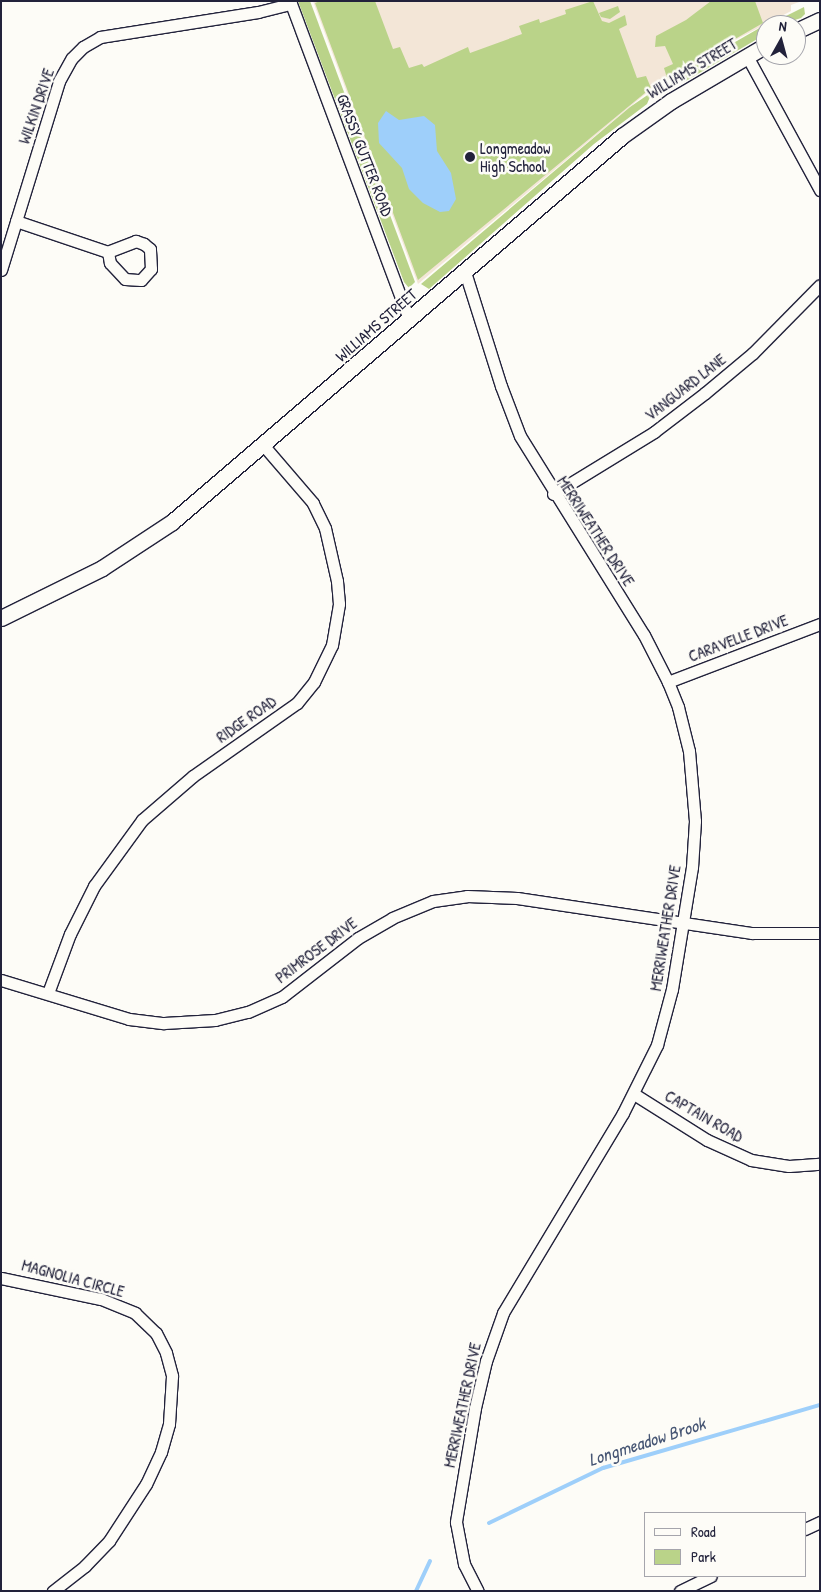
<!DOCTYPE html>
<style>
body{margin:0}
#map{position:relative;width:821px;height:1592px;overflow:hidden;background:#fdfcf7;font-family:"Patrick Hand",sans-serif}
div>[style]{position:absolute}
.built>*{inset:0;background:#f3e6d7}
.green>*{inset:0;background:#bad389}
.water>*{inset:0;background:#9ecffa}
.stream>*{height:4px;margin:-2px;padding:0 2px;transform-origin:2px;border-radius:2px;background:#9ecffa}
.roads{filter:drop-shadow(1px 0 #22223b) drop-shadow(-1px 0 #22223b) drop-shadow(0 1px #22223b) drop-shadow(0 -1px #22223b)}
.street>*{height:11px;margin:-5.5px;padding:0 5.5px;transform-origin:5.5px;border-radius:5.5px;background:#fdfcf7}
.secondary>*{height:15px;margin:-7.5px;padding:0 7.5px;transform-origin:7.5px;border-radius:7.5px;background:#fdfcf7}
.dots>*{width:14px;height:14px;translate:-50% -50%;box-sizing:border-box;border:2px solid #fdfcf7;border-radius:50%}
span{translate:-50% -50%;white-space:nowrap;text-align:center;line-height:1.15;-webkit-text-stroke:5px #fdfcf7;paint-order:stroke}
.street-label{font-size:16px;color:#22223b}
.poi-label{font-size:16px;color:#22223b}
.left{translate:0 -50%;text-align:left}
.water-label{font-size:18px;color:#475674;font-style:italic}
.frame{position:absolute;inset:0;border:2px solid #22223b;pointer-events:none}
.legend{position:absolute;left:644px;top:1512px;width:162px;height:65px;box-sizing:border-box;background:#fdfcf7;border:1px solid #a5a5ac;margin:0;padding:6px 9px;list-style:none;font-size:15px;color:#22223b}
.legend li{display:flex;align-items:center;gap:10px;height:25px}
.legend b{width:25px;border:1px solid #a5a5ac}
.north{position:absolute;left:756px;top:15px;width:50px;height:50px;box-sizing:border-box;background:#fdfcf7;border:1px solid #a5a5ac;border-radius:50%;rotate:7deg;font-size:14px;font-weight:700;line-height:20px;text-align:center;color:#22223b}
.north::after{content:'';display:block;margin:auto;width:18px;height:22px;background:#22223b;clip-path:polygon(50% 0,100% 100%,50% 72%,0 100%)}
</style>
<div id="map">
<div class="built">
<div style="clip-path:polygon(313px 1px,802px 1px,791px 5px,791px 11px,718px 49px,644px 95px,418px 284px)"></div>
</div>
<div class="green">
<div style="clip-path:polygon(298px 1px,310px 1px,415px 282px,409px 288px,404px 282px)"></div>
<div style="clip-path:polygon(320px 1px,375px 1px,393px 49px,400px 47px,409px 68px,422px 64px,424px 67px,468px 47px,470px 53px,522px 34px,519px 26px,539px 19px,540px 23px,566px 14px,565px 10px,593px 1px,602px 21px,609px 23px,625px 15px,627px 25px,619px 29px,637px 78px,646px 76px,651px 88px,418px 280px,315px 3px)"></div>
<div style="clip-path:polygon(711px 1px,755px 1px,763px 23px,667px 78px,664px 68px,673px 64px,665px 46px,655px 47px,656px 36px,686px 20px)"></div>
<div style="clip-path:polygon(618px 6px,620px 12px,610px 19px,601px 17px,599px 13px)"></div>
<div style="clip-path:polygon(804px 7px,805px 14px,801px 18px,792px 21px,782px 18px)"></div>
<div style="clip-path:polygon(763px 26px,759px 38px,684px 82px,669px 80px)"></div>
<div style="clip-path:polygon(652px 92px,647px 104px,594px 144px,429px 289px,421px 284px,630px 107px)"></div>
</div>
<div class="water">
<div style="clip-path:polygon(386px 111px,399px 120px,424px 116px,435px 125px,437px 151px,451px 173px,456px 199px,449px 211px,440px 212px,423px 203px,409px 189px,402px 168px,379px 143px,378px 123px)"></div>
</div>
<div class="stream">
<div style="left:489px;top:1523px;width:127px;rotate:-25.8deg"></div>
<div style="left:603px;top:1468px;width:226px;rotate:-16.2deg"></div>
<div style="left:416px;top:1591px;width:33px;rotate:-65deg"></div>
</div>
<div class="roads">
<div class="street">
<div style="left:290px;top:1px;width:340px;rotate:69.5deg"></div>
<div style="left:747px;top:56px;width:153px;rotate:61.4deg"></div>
<div style="left:16px;top:221px;width:97px;rotate:18.6deg"></div>
<div style="left:108px;top:252px;width:11px;rotate:80deg"></div>
<div style="left:110px;top:263px;width:22px;rotate:47deg"></div>
<div style="left:125px;top:279px;width:16px;rotate:4deg"></div>
<div style="left:141px;top:280px;width:15px;rotate:-48deg"></div>
<div style="left:151px;top:269px;width:20px;rotate:-93deg"></div>
<div style="left:150px;top:249px;width:8px;rotate:-140deg"></div>
<div style="left:144px;top:244px;width:9px;rotate:-159deg"></div>
<div style="left:136px;top:241px;width:30px;rotate:159deg"></div>
<div style="left:1px;top:270px;width:198px;rotate:-72.9deg"></div>
<div style="left:59px;top:81px;width:26px;rotate:-61deg"></div>
<div style="left:72px;top:58px;width:16px;rotate:-45deg"></div>
<div style="left:83px;top:47px;width:20px;rotate:-30deg"></div>
<div style="left:100px;top:37px;width:160px;rotate:-9deg"></div>
<div style="left:258px;top:12px;width:34px;rotate:-14deg"></div>
<div style="left:465px;top:272px;width:120px;rotate:72.5deg"></div>
<div style="left:501px;top:386px;width:53px;rotate:69.2deg"></div>
<div style="left:520px;top:436px;width:234px;rotate:58.1deg"></div>
<div style="left:644px;top:635px;width:53px;rotate:62.9deg"></div>
<div style="left:668px;top:682px;width:27px;rotate:68deg"></div>
<div style="left:678px;top:707px;width:45px;rotate:76deg"></div>
<div style="left:689px;top:751px;width:70px;rotate:85.1deg"></div>
<div style="left:695px;top:821px;width:46px;rotate:93.7deg"></div>
<div style="left:692px;top:867px;width:124px;rotate:99.3deg"></div>
<div style="left:672px;top:989px;width:58px;rotate:105deg"></div>
<div style="left:657px;top:1045px;width:76px;rotate:116.6deg"></div>
<div style="left:623px;top:1113px;width:233px;rotate:121deg"></div>
<div style="left:503px;top:1313px;width:51px;rotate:109.5deg"></div>
<div style="left:486px;top:1361px;width:48px;rotate:103.2deg"></div>
<div style="left:475px;top:1408px;width:116px;rotate:99.5deg"></div>
<div style="left:456px;top:1522px;width:43px;rotate:79.2deg"></div>
<div style="left:464px;top:1564px;width:30px;rotate:63deg"></div>
<div style="left:553px;top:494px;width:119px;rotate:-31.5deg"></div>
<div style="left:654px;top:432px;width:64px;rotate:-37.4deg"></div>
<div style="left:705px;top:393px;width:62px;rotate:-39.8deg"></div>
<div style="left:753px;top:353px;width:95px;rotate:-45.4deg"></div>
<div style="left:668px;top:682px;width:163px;rotate:-20.9deg"></div>
<div style="left:1px;top:980px;width:134px;rotate:16.9deg"></div>
<div style="left:129px;top:1019px;width:35px;rotate:7deg"></div>
<div style="left:164px;top:1023px;width:51px;rotate:-3.4deg"></div>
<div style="left:215px;top:1020px;width:34px;rotate:-14deg"></div>
<div style="left:248px;top:1012px;width:37px;rotate:-24deg"></div>
<div style="left:282px;top:997px;width:96px;rotate:-37.8deg"></div>
<div style="left:358px;top:938px;width:39px;rotate:-30deg"></div>
<div style="left:392px;top:918px;width:44px;rotate:-22.5deg"></div>
<div style="left:433px;top:901px;width:34px;rotate:-8deg"></div>
<div style="left:467px;top:896px;width:50px;rotate:2.3deg"></div>
<div style="left:517px;top:898px;width:238px;rotate:8.5deg"></div>
<div style="left:752px;top:933px;width:68px"></div>
<div style="left:48px;top:993px;width:63px;rotate:-69.6deg"></div>
<div style="left:70px;top:934px;width:54px;rotate:-63.4deg"></div>
<div style="left:94px;top:886px;width:82px;rotate:-54deg"></div>
<div style="left:142px;top:820px;width:67px;rotate:-40.8deg"></div>
<div style="left:193px;top:776px;width:127px;rotate:-35.1deg"></div>
<div style="left:297px;top:703px;width:27px;rotate:-51deg"></div>
<div style="left:314px;top:682px;width:41px;rotate:-64.1deg"></div>
<div style="left:332px;top:645px;width:42px;rotate:-80.3deg"></div>
<div style="left:339px;top:604px;width:23px;rotate:-95deg"></div>
<div style="left:337px;top:581px;width:54px;rotate:-102.8deg"></div>
<div style="left:325px;top:528px;width:28px;rotate:-116deg"></div>
<div style="left:313px;top:503px;width:75px;rotate:-130.7deg"></div>
<div style="left:634px;top:1094px;width:86px;rotate:32.2deg"></div>
<div style="left:707px;top:1140px;width:48px;rotate:24.4deg"></div>
<div style="left:751px;top:1160px;width:38px;rotate:9deg"></div>
<div style="left:789px;top:1166px;width:31px;rotate:-4deg"></div>
<div style="left:1px;top:1278px;width:102px;rotate:11.9deg"></div>
<div style="left:101px;top:1299px;width:37px;rotate:22deg"></div>
<div style="left:135px;top:1313px;width:29px;rotate:44deg"></div>
<div style="left:156px;top:1333px;width:22px;rotate:63deg"></div>
<div style="left:166px;top:1353px;width:24px;rotate:75deg"></div>
<div style="left:172px;top:1376px;width:48px;rotate:93.6deg"></div>
<div style="left:169px;top:1424px;width:29px;rotate:106deg"></div>
<div style="left:161px;top:1452px;width:35px;rotate:115deg"></div>
<div style="left:146px;top:1484px;width:68px;rotate:123deg"></div>
<div style="left:109px;top:1541px;width:35px;rotate:134deg"></div>
<div style="left:85px;top:1566px;width:41px;rotate:142deg"></div>
<div style="left:805px;top:1529px;width:17px;rotate:-25deg"></div>
<div style="left:680px;top:1591px;width:34px;rotate:-26deg"></div>
</div>
<div class="secondary">
<div style="left:796px;top:31px;width:26px;rotate:-25deg"></div>
<div style="left:1px;top:618px;width:113px;rotate:-26.3deg"></div>
<div style="left:102px;top:568px;width:84px;rotate:-33.3deg"></div>
<div style="left:172px;top:522px;width:593px;rotate:-40.62deg"></div>
<div style="left:622px;top:136px;width:60px;rotate:-35.5deg"></div>
<div style="left:671px;top:101px;width:110px;rotate:-30.5deg"></div>
</div>
</div>
<div class="dots">
<div style="left:470px;top:157px;background:#22223b"></div>
</div>
<div class="street-label">
<span style="left:692px;top:68px;rotate:-31deg">WILLIAMS STREET</span>
<span style="left:36px;top:106px;rotate:-71deg">WILKIN DRIVE</span>
<span style="left:365px;top:155px;rotate:69deg">GRASSY GUTTER ROAD</span>
<span style="left:376px;top:325px;rotate:-41deg">WILLIAMS STREET</span>
<span style="left:685px;top:387px;rotate:-38deg">VANGUARD LANE</span>
<span style="left:596px;top:531px;rotate:57deg">MERRIWEATHER DRIVE</span>
<span style="left:738px;top:638px;rotate:-21deg">CARAVELLE DRIVE</span>
<span style="left:246px;top:719px;rotate:-35deg">RIDGE ROAD</span>
<span style="left:665px;top:928px;rotate:-81deg">MERRIWEATHER DRIVE</span>
<span style="left:316px;top:950px;rotate:-37deg">PRIMROSE DRIVE</span>
<span style="left:704px;top:1116px;rotate:30deg">CAPTAIN ROAD</span>
<span style="left:73px;top:1278px;rotate:15deg">MAGNOLIA CIRCLE</span>
<span style="left:462px;top:1405px;rotate:-78deg">MERRIWEATHER DRIVE</span>
</div>
<div class="poi-label">
<span class="left" style="left:480px;top:157px">Longmeadow<br>High School</span>
</div>
<div class="water-label">
<span style="left:647px;top:1442px;rotate:-18deg">Longmeadow Brook</span>
</div>
<div class="frame"></div>
<ul class="legend">
<li><b style="height:6px;background:#fdfcf7"></b>Road</li>
<li><b style="height:14px;background:#bad389"></b>Park</li>
</ul>
<div class="north">N</div>
</div>
